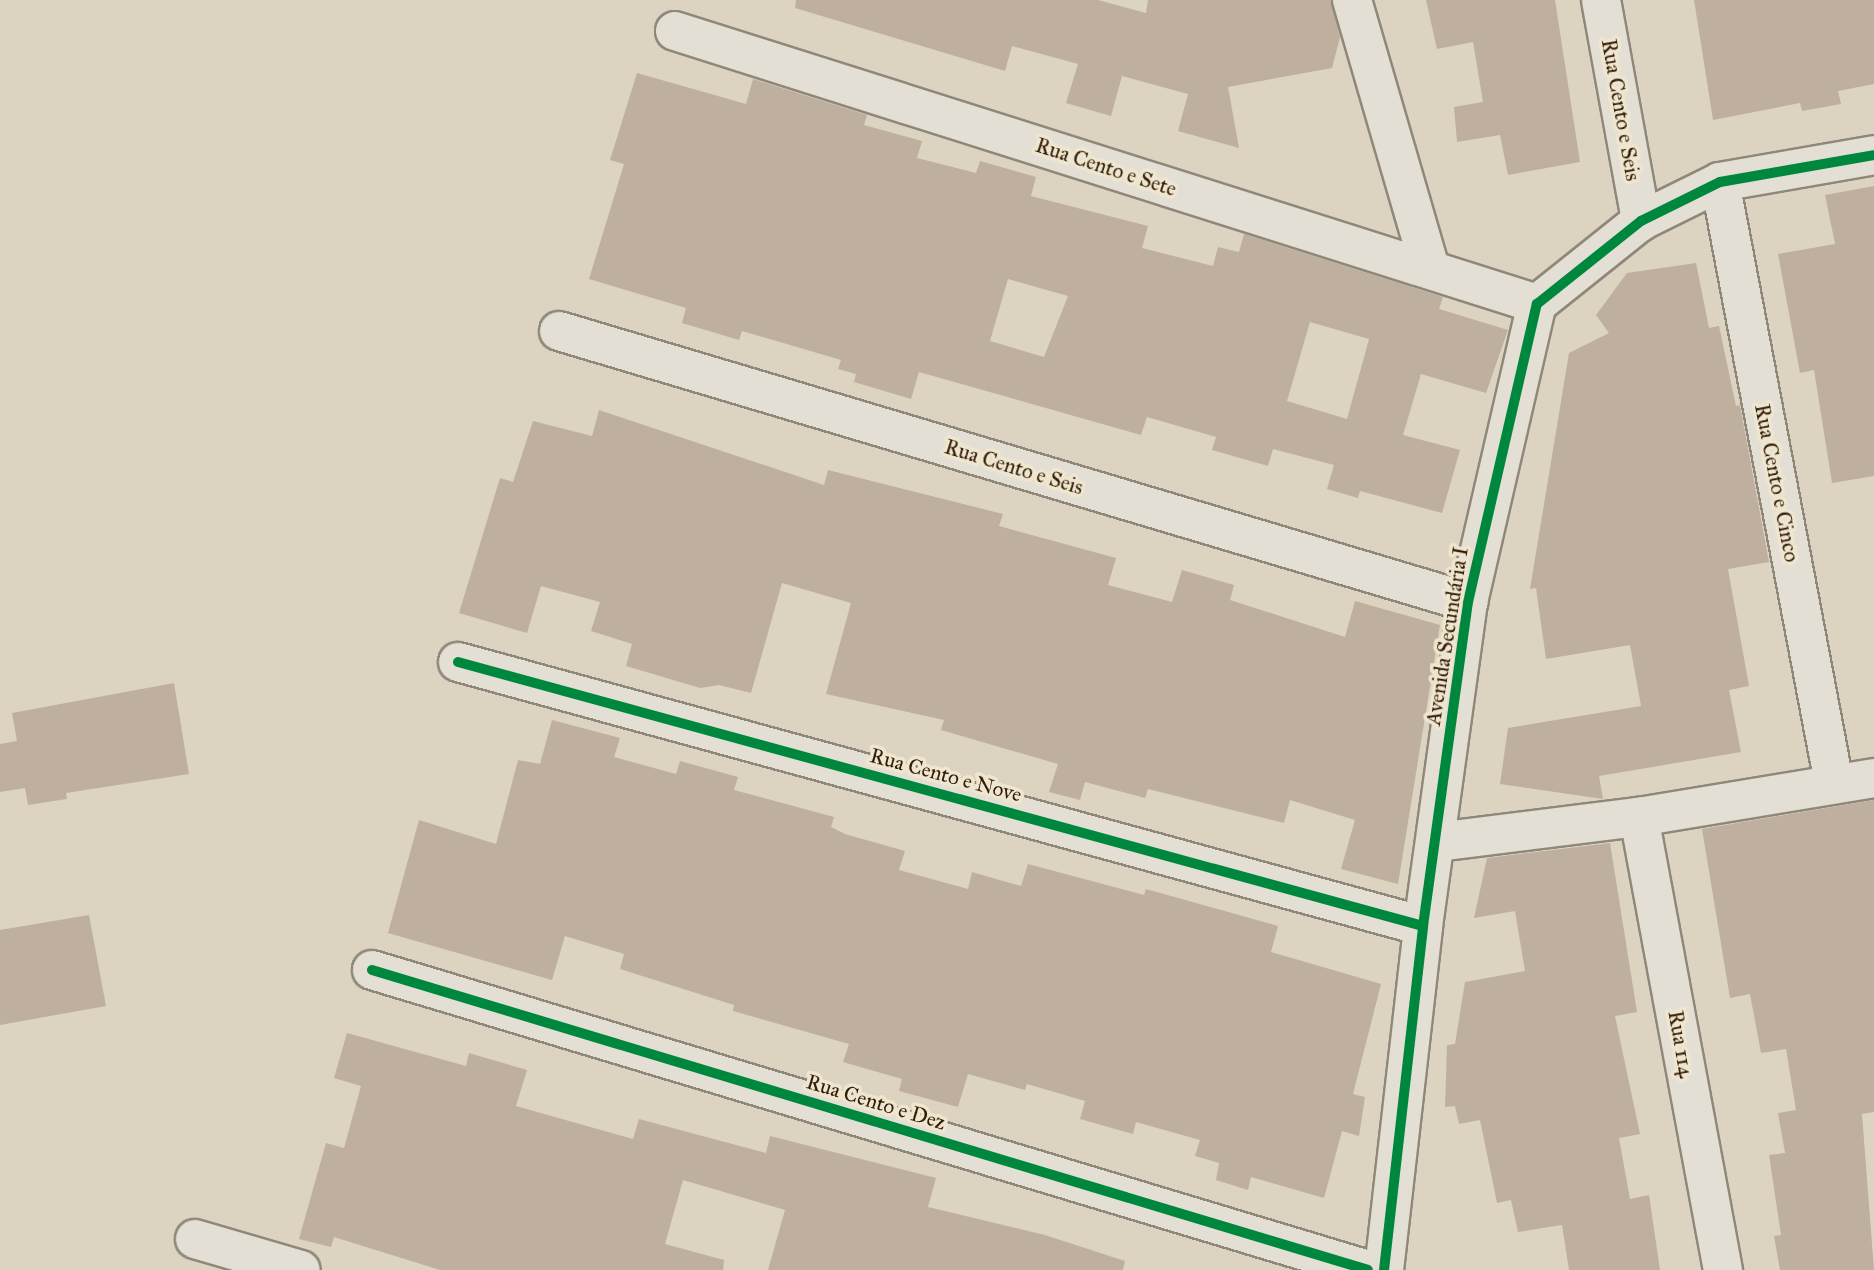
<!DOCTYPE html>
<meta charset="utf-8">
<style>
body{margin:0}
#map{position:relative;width:1874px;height:1270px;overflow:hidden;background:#dcd4c0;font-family:"IM FELL Great Primer",serif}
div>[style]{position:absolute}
.building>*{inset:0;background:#bfaf9e}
.roads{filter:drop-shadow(2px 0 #8f887a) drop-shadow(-2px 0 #8f887a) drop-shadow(0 2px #8f887a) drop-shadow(0 -2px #8f887a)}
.minor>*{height:38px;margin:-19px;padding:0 19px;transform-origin:19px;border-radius:19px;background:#e4dfd5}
.cycleway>*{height:10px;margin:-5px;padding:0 5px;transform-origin:5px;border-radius:5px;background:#00873e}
span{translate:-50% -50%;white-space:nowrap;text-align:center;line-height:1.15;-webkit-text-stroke:7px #efe6cf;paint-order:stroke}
.street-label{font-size:21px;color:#311a06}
</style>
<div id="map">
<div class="building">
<div style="clip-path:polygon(796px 0,1098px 0,1146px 13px,1148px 0,1331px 0,1340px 37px,1332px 68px,1228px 87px,1239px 148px,1178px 131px,1188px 94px,1122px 76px,1111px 116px,1066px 103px,1078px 64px,1012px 46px,1005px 71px,795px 8px)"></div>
<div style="clip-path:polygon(1426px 0,1555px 0,1580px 162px,1508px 175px,1500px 135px,1457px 142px,1454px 107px,1483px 102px,1473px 42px,1437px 49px)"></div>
<div style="clip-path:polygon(1694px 0,1874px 0,1874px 84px,1838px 91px,1841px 104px,1802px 111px,1800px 103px,1713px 120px)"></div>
<div style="clip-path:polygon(evenodd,637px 73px,746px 104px,753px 79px,867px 115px,864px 125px,922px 141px,917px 158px,976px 173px,980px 161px,1036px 177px,1031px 196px,1148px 226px,1142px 248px,1213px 266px,1218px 247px,1239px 252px,1244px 234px,1443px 297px,1439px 309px,1508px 330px,1486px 393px,1421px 374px,1403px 435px,1460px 450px,1442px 513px,1360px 491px,1358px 498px,1327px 489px,1334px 465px,1273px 449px,1268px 466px,1212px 450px,1216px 437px,1147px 417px,1141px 435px,919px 372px,911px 399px,854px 382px,856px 374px,838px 369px,841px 360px,742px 331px,739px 340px,682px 323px,686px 308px,589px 279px,624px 164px,610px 160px,637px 73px,1008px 279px,1068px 296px,1044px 357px,990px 341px,1008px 279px,637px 73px,1310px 322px,1369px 339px,1347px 419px,1287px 401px,1310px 322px)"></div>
<div style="clip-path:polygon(1874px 186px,1874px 476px,1832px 483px,1814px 370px,1800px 373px,1778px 254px,1835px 244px,1825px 195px)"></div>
<div style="clip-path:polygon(1696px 263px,1709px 328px,1719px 326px,1736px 406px,1740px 405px,1769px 562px,1728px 569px,1749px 686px,1729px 690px,1741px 752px,1599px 776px,1603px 799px,1500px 784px,1508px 728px,1641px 706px,1630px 645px,1546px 659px,1536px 588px,1530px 589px,1569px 353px,1609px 333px,1596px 315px,1627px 273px)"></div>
<div style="clip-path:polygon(599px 410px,824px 485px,828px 470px,1003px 514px,999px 526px,1116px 558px,1108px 585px,1172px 602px,1182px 570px,1234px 585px,1230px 600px,1345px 637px,1355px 601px,1440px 625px,1398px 884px,1341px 869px,1355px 820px,1290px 800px,1284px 823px,1148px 789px,1145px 798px,1085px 782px,1080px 800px,1049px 792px,1058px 764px,941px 730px,944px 720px,826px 694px,851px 603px,782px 583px,751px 693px,719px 685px,700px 688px,626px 666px,632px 644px,591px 631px,600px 602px,541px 586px,527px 633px,459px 613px,500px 478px,513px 482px,533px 421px,592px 436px)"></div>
<div style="clip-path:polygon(174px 683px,189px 774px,66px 793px,67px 799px,28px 805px,25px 788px,0 792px,0 744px,17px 741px,12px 713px)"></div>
<div style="clip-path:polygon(552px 720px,620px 738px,614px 757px,676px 774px,680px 761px,738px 777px,734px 790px,834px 817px,831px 827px,845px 834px,905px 851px,899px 870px,968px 889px,972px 872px,1021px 886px,1028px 864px,1144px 895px,1146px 889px,1278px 926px,1271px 952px,1381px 984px,1353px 1094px,1365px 1097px,1359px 1136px,1342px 1131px,1324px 1198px,1251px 1177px,1248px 1190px,1216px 1180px,1219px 1163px,1195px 1156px,1200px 1140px,1136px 1122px,1133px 1134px,1080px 1119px,1085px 1101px,1027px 1084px,1025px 1090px,968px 1074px,958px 1107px,899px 1091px,902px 1079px,843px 1062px,849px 1044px,733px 1011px,734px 1005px,620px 969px,624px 954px,565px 936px,552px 980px,388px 933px,419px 820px,496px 844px,518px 760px,540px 764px)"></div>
<div style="clip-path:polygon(1874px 800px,1874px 1112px,1862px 1114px,1874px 1270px,1780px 1270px,1774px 1236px,1781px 1235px,1769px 1155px,1785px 1153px,1778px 1113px,1796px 1110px,1786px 1049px,1761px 1053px,1750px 994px,1730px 998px,1702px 829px)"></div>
<div style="clip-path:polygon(1610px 843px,1637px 1012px,1615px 1016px,1640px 1134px,1619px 1138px,1630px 1199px,1649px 1195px,1660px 1270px,1569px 1270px,1562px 1225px,1518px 1232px,1511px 1200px,1497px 1203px,1480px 1120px,1459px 1124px,1455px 1106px,1445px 1107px,1447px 1045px,1455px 1044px,1465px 982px,1525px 971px,1515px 911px,1474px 918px,1487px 858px)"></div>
<div style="clip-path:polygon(89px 915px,106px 1006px,0 1025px,0 930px)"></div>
<div style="clip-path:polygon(347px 1033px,466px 1066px,469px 1053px,527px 1070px,516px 1106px,633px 1139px,639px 1119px,766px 1153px,770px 1136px,936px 1178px,928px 1207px,1045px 1235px,1125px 1261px,1123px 1270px,768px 1270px,785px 1210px,683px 1180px,665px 1244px,724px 1260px,723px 1270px,440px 1270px,334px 1237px,331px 1247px,299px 1239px,326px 1143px,344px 1148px,361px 1086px,334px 1078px)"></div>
</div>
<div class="roads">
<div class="minor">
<div style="left:1352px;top:0;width:280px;rotate:73.8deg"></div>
<div style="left:1601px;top:0;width:225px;rotate:79.7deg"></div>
<div style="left:675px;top:31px;width:904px;rotate:17.57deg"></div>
<div style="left:1720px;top:182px;width:612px;rotate:79.26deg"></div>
<div style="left:559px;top:331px;width:949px;rotate:16.6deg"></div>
<div style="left:458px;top:662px;width:1000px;rotate:15.3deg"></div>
<div style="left:1639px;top:817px;width:461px;rotate:79.5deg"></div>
<div style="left:1437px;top:842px;width:204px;rotate:-7.1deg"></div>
<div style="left:1639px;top:817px;width:238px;rotate:-9.4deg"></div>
<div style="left:372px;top:970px;width:1040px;rotate:16.76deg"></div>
<div style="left:195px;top:1239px;width:110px;rotate:16.3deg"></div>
<div style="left:1384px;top:1270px;width:346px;rotate:-83.5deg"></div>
<div style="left:1423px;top:926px;width:327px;rotate:-82.1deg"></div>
<div style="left:1468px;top:602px;width:306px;rotate:-77deg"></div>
<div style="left:1537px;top:304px;width:133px;rotate:-38.6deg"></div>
<div style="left:1641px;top:221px;width:88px;rotate:-26.3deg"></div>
<div style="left:1720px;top:182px;width:156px;rotate:-9.9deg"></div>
</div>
</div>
<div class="cycleway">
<div style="left:458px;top:662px;width:1000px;rotate:15.3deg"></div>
<div style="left:372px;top:970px;width:1040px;rotate:16.76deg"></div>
<div style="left:1384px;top:1270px;width:346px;rotate:-83.5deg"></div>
<div style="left:1423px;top:926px;width:327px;rotate:-82.1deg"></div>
<div style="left:1468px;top:602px;width:306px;rotate:-77deg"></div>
<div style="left:1537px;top:304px;width:133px;rotate:-38.6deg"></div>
<div style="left:1641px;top:221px;width:88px;rotate:-26.3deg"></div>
<div style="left:1720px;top:182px;width:156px;rotate:-9.9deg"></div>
</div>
<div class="street-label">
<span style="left:1621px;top:110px;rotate:80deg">Rua Cento e Seis</span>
<span style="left:1106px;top:167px;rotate:18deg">Rua Cento e Sete</span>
<span style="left:1014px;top:467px;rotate:17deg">Rua Cento e Seis</span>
<span style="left:1777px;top:483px;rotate:79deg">Rua Cento e Cinco</span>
<span style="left:1447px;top:636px;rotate:-81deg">Avenida Secundária I</span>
<span style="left:946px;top:775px;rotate:15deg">Rua Cento e Nove</span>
<span style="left:1681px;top:1044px;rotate:80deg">Rua 114</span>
<span style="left:876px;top:1102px;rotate:17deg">Rua Cento e Dez</span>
</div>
</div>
